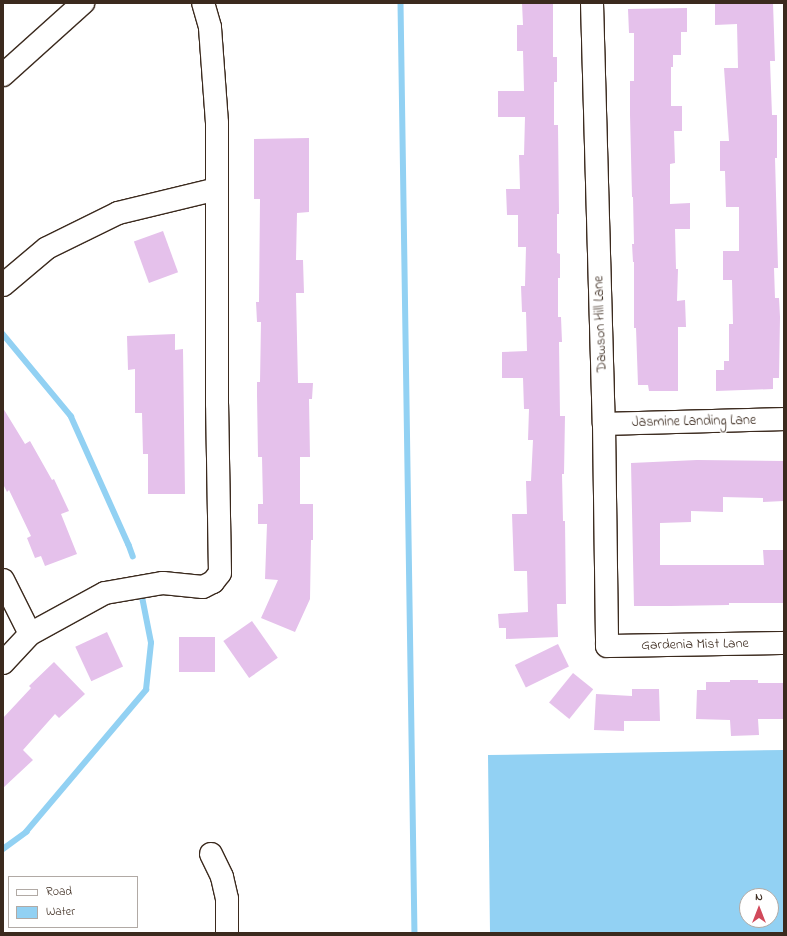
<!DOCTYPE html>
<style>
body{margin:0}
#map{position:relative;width:787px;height:936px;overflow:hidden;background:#fff;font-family:"Indie Flower",sans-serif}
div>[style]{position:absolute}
.water>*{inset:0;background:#92d1f3}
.stream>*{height:5.5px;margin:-2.75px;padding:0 2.75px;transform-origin:2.75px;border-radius:2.75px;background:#92d1f3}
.building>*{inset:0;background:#e5c1eb;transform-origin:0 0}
.roads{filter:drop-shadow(1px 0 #3b2a1e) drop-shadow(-1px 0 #3b2a1e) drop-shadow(0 1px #3b2a1e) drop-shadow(0 -1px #3b2a1e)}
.minor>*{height:22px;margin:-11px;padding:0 11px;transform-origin:11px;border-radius:11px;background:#fff}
span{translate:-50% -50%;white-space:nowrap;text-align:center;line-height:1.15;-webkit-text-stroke:3px #fff;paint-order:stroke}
.street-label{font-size:14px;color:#3b2a1e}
.frame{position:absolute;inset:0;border:4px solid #3b2a1e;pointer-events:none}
.legend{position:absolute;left:8px;top:876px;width:130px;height:52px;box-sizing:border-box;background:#fff;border:1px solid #b1aaa5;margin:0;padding:5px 7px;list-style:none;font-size:12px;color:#3b2a1e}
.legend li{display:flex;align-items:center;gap:8px;height:20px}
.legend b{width:20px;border:1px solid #b1aaa5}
.north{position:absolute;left:739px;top:888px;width:40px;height:40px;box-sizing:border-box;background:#fff;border:1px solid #b1aaa5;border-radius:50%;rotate:0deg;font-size:11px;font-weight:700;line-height:16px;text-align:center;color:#3b2a1e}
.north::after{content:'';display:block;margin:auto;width:14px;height:18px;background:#d1495b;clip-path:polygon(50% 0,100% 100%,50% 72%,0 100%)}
</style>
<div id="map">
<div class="water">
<div style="clip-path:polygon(evenodd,784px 750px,784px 933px,490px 933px,488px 755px,784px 750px,747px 896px,771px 896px,771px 920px,747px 920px,747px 896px)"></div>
</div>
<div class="stream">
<div style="left:401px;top:3px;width:930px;rotate:89.14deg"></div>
<div style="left:3px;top:334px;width:107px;rotate:50.3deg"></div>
<div style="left:71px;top:416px;width:141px;rotate:65.8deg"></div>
<div style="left:129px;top:545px;width:12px;rotate:70deg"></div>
<div style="left:3px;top:849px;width:29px;rotate:-36deg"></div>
<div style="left:26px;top:832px;width:186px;rotate:-49.8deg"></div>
<div style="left:146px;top:690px;width:47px;rotate:-83.9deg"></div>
<div style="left:151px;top:643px;width:52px;rotate:-101.1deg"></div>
</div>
<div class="building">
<div style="clip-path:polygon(522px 3px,553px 3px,553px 57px,557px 57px,557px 82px,554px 82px,554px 125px,558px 125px,559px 214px,557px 214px,557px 253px,560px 254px,560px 278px,558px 278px,558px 317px,561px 317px,562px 342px,559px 342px,560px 416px,565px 416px,564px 474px,562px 474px,563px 521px,565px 521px,566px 604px,557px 604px,558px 637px,506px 639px,506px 628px,499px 628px,498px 614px,528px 612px,527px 571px,514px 571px,512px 514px,527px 514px,526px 481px,531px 481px,533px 440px,528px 440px,529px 409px,524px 409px,523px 378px,502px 378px,502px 352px,527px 351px,526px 312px,522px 312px,521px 286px,525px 286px,526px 247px,518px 247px,518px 215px,507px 215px,506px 189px,520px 189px,519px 155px,524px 155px,525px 117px,498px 117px,498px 91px,524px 91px,523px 51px,517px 51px,517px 25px,523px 25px)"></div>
<div style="clip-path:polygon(715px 3px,773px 3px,775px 61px,770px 61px,772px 115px,777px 115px,777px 158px,775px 158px,778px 268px,774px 268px,775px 298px,779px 298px,780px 317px,779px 378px,773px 378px,773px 389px,716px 391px,716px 370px,724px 370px,724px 361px,729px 361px,729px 324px,733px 324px,732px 280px,723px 280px,723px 251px,739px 251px,739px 207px,726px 207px,725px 171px,720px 171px,720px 141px,729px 141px,724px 68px,738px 68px,737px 24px,715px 25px)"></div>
<div style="clip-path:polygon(687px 8px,687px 32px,681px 32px,681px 55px,673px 55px,673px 67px,671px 67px,671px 106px,682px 106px,682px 131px,674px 131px,675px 163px,670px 164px,670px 204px,690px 203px,690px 229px,675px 229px,676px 269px,678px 269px,677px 301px,685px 300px,686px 327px,678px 327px,678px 391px,649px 391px,648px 385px,638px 385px,636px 328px,634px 328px,634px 262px,633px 262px,632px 244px,634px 244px,633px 197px,632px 197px,630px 115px,630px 81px,634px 81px,634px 33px,629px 33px,628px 9px)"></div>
<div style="clip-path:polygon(309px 138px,309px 212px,297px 213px,296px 260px,303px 260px,304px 293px,296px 293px,298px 383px,313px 383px,312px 399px,309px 399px,310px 457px,300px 457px,300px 504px,313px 504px,313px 540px,311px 540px,310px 599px,295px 632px,261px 618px,278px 580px,265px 579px,267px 524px,258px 524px,258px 504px,263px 504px,262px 457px,258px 457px,257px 395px,257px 382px,260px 382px,261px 322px,257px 322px,256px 302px,259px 302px,260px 199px,254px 199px,254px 139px)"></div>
<div style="left:163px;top:231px;width:44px;height:31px;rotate:70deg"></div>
<div style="clip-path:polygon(175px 334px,175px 350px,183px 349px,185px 494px,148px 494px,148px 454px,143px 454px,142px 413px,135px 413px,135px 369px,128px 370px,127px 336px)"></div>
<div style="clip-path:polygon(3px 408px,25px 444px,30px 441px,52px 480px,54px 479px,69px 511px,61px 514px,77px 554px,45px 566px,41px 556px,35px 558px,27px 538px,31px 536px,9px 490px,7px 492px,3px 484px)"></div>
<div style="clip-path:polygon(697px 460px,784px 461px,784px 501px,763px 502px,763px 498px,723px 497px,723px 512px,691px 511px,691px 522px,660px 523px,660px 565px,764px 565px,763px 550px,784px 550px,784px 603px,729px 603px,729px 605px,670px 606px,634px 606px,631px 463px)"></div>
<div style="left:252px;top:621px;width:45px;height:35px;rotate:55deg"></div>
<div style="left:107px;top:632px;width:38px;height:35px;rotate:65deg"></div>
<div style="left:179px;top:637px;width:36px;height:35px"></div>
<div style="left:558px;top:644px;width:25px;height:48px;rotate:64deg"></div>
<div style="clip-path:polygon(54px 662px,85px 694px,59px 718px,55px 714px,23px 750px,33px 760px,3px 788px,3px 718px,31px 688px,29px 686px)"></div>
<div style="left:573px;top:673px;width:26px;height:38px;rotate:39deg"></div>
<div style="clip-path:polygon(730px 680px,758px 680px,758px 683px,784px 683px,784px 719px,758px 719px,759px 735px,731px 736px,730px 720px,696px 719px,697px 690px,706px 690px,706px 682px,730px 682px)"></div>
<div style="clip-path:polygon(632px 689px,659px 689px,660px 721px,624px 721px,624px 731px,594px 730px,596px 694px,632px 696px)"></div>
</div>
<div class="roads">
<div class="minor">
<div style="left:592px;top:3px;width:421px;rotate:88.4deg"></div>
<div style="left:604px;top:424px;width:222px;rotate:89.2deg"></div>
<div style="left:607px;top:646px;width:177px;rotate:-1deg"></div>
<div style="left:3px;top:75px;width:108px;rotate:-42deg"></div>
<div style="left:3px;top:285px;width:57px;rotate:-40.1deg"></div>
<div style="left:47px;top:248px;width:79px;rotate:-26.2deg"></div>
<div style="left:118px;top:213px;width:102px;rotate:-13.6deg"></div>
<div style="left:604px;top:424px;width:180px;rotate:-1.6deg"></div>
<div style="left:3px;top:580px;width:60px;rotate:63.4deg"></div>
<div style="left:3px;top:663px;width:40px;rotate:-47deg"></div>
<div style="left:30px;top:634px;width:85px;rotate:-28.7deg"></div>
<div style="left:105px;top:593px;width:59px;rotate:-9.8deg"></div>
<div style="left:163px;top:583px;width:40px;rotate:5.7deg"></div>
<div style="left:203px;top:587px;width:11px;rotate:-27deg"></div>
<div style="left:213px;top:582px;width:11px;rotate:-52deg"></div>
<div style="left:220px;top:573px;width:169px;rotate:-91deg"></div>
<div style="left:217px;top:404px;width:281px;rotate:-90deg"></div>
<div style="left:217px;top:123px;width:96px;rotate:-94.2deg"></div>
<div style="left:210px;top:27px;width:25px;rotate:-106deg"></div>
<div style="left:211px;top:854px;width:25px;rotate:64deg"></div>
<div style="left:222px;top:877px;width:23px;rotate:77deg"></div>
<div style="left:227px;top:899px;width:34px;rotate:90deg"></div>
</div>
</div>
<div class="street-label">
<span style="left:601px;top:324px;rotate:-92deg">Dawson Hill Lane</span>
<span style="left:694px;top:422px;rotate:-1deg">Jasmine Landing Lane</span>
<span style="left:695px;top:645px;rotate:-1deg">Gardenia Mist Lane</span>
</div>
<div class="frame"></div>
<ul class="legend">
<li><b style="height:5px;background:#fff"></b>Road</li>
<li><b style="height:11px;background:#92d1f3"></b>Water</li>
</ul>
<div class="north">N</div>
</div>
